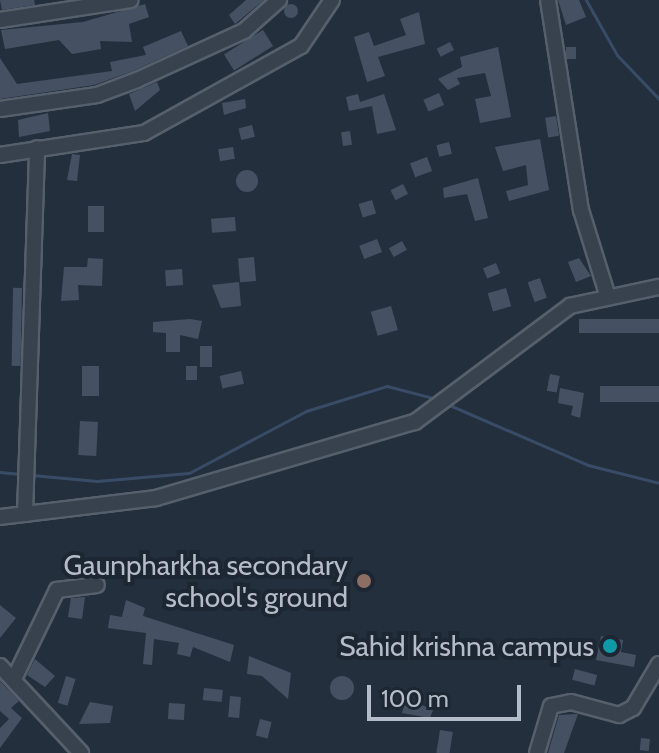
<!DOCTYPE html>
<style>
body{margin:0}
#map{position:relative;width:659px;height:753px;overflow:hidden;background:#242f3e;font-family:Cabin,sans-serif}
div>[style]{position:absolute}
.stream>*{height:3px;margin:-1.5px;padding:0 1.5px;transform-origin:1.5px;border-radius:1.5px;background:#394c67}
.building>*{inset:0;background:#455162;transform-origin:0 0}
.round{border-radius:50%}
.roads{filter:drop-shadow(2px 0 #565f6c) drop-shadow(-2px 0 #565f6c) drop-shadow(0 2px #565f6c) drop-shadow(0 -2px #565f6c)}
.minor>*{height:14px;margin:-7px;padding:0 7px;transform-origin:7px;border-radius:7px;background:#38414e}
.dots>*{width:22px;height:22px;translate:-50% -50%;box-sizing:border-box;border:4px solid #1d2633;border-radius:50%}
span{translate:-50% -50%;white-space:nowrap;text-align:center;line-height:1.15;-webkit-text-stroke:8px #1d2633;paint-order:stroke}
.poi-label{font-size:28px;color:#b4bcc9}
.right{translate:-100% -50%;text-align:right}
.scale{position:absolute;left:367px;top:685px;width:154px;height:36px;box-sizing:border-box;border:4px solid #b4bcc9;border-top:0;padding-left:10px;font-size:24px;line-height:28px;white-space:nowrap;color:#b4bcc9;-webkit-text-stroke:6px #1d2633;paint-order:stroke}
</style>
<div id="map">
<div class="stream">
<div style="left:586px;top:0;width:63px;rotate:60.6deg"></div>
<div style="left:617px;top:55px;width:61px;rotate:46.3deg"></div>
<div style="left:447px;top:404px;width:154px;rotate:23.4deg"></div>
<div style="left:588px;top:465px;width:73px;rotate:14.2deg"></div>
<div style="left:0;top:472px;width:20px;rotate:6deg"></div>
<div style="left:32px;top:475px;width:65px;rotate:5.3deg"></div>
<div style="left:97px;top:481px;width:92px;rotate:-5deg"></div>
<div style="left:189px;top:473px;width:132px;rotate:-27.9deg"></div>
<div style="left:306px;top:411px;width:85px;rotate:-17.2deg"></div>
<div style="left:387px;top:386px;width:48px;rotate:14.6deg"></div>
</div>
<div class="building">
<div style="clip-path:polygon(0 0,34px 0,35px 5px,2px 10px)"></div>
<div style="clip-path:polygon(246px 0,264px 0,235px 24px,229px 15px)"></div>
<div style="clip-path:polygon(558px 0,579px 0,586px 17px,566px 25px)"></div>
<div style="clip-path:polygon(145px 4px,149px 17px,129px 24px,132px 42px,100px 41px,101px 49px,72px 54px,59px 40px,5px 49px,1px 30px,83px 22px)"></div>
<div class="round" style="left:284px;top:4px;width:14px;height:14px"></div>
<div style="clip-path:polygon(419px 12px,425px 44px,378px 57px,385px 76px,367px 82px,354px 37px,369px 32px,374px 46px,406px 35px,400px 19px)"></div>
<div style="left:263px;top:30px;width:19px;height:46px;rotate:58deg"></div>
<div style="clip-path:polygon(181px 31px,188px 46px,133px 71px,94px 85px,0 99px,0 58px,17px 84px,112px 71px,110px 62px,146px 55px,143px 47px)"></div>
<div style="left:450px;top:42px;width:9px;height:15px;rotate:63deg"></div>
<div style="clip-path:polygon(498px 47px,511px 117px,480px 123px,475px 99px,491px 96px,485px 73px,457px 78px,460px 84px,448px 90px,438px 79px,462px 67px,460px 57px)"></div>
<div style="left:566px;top:47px;width:10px;height:12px"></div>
<div style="clip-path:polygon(157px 82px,160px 90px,135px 111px,129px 94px)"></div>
<div style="left:439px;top:93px;width:13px;height:17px;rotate:67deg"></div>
<div style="clip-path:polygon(358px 94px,360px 102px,384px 94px,396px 130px,377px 134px,372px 106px,349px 111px,346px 97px)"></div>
<div style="clip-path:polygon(245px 99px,246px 108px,224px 115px,222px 103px)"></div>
<div style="clip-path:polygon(48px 113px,50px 131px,19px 137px,18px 120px)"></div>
<div style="left:556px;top:116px;width:20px;height:11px;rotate:81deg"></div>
<div style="left:252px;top:125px;width:12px;height:14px;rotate:76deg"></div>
<div style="left:350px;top:131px;width:14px;height:9px;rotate:82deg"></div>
<div style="clip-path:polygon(540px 139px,549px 190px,509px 201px,506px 191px,528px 185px,526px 165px,503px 171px,495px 147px)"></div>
<div style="left:449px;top:142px;width:12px;height:13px;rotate:76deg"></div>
<div style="left:233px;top:147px;width:12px;height:15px;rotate:81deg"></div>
<div style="clip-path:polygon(72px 154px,80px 155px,77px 181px,67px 180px)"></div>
<div style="left:427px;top:157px;width:15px;height:18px;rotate:70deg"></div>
<div class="round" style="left:236px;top:170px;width:22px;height:22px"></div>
<div style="clip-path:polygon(478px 178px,488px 218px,475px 221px,467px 194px,444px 198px,443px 188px)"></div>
<div style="left:403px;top:184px;width:11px;height:14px;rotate:63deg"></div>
<div style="left:372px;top:200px;width:14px;height:14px;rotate:73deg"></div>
<div style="left:88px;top:206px;width:16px;height:26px"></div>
<div style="left:235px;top:217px;width:14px;height:24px;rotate:86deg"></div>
<div style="left:377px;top:239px;width:14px;height:19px;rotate:69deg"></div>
<div style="left:402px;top:241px;width:10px;height:15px;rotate:61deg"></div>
<div style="left:254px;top:257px;width:24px;height:16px;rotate:85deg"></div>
<div style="clip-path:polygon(88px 258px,103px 259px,102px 286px,78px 285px,79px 300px,61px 301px,64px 267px,87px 267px)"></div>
<div style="clip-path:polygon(579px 258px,591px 276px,576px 282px,568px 262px)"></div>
<div style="left:496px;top:263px;width:11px;height:14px;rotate:68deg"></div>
<div style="left:182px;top:269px;width:16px;height:17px;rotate:86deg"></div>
<div style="left:540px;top:278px;width:21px;height:13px;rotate:71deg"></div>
<div style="clip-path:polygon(239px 282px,241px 306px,221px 308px,212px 285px)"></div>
<div style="left:22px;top:288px;width:78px;height:9px;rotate:91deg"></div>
<div style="left:506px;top:288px;width:19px;height:19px;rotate:74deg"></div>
<div style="left:391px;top:306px;width:25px;height:21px;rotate:74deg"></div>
<div style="clip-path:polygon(190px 319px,202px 321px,198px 339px,180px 335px,180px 352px,166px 352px,166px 333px,153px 332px,153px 322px)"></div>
<div style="left:659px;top:319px;width:14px;height:80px;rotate:90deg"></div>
<div style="left:200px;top:346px;width:12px;height:21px"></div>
<div style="left:82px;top:366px;width:17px;height:30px"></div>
<div style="left:186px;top:366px;width:11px;height:14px"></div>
<div style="left:241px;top:371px;width:13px;height:22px;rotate:77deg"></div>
<div style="left:550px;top:374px;width:10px;height:17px;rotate:11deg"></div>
<div style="left:659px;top:386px;width:16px;height:59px;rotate:90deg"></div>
<div style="clip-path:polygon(560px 388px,584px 393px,580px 418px,571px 415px,573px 406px,558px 403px)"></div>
<div style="left:80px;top:421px;width:18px;height:34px;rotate:3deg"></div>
<div style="clip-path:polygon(85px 597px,82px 619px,68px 617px,71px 598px)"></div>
<div style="clip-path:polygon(126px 600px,145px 608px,143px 616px,234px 645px,230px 662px,193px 647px,190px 657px,177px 654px,179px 643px,154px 639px,152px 665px,143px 664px,146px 633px,108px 628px,110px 615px,122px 617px)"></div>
<div style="clip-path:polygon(0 605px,16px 618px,0 638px)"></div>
<div style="clip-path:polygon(601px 636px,623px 640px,621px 652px,636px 655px,634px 667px,596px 660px)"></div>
<div style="clip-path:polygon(249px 656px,291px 673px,288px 699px,262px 676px,247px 674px)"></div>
<div style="clip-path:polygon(35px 659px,55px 676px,45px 687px,27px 675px)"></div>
<div style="left:575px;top:669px;width:23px;height:11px;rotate:15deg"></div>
<div class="round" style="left:330px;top:676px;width:24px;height:24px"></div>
<div style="left:66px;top:676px;width:10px;height:28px;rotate:17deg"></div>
<div style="clip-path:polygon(0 681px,19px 701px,11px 708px,22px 718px,0 748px,0 728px,9px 719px,0 711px)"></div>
<div style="left:204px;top:688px;width:19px;height:12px;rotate:6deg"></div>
<div style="left:230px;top:696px;width:11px;height:21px;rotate:5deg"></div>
<div style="clip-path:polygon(406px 698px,433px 710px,430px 718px,402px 713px)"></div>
<div style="clip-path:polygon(90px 702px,113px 706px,110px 723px,79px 724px)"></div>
<div style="left:169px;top:703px;width:16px;height:16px;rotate:4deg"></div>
<div style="clip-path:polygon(578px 714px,564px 753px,548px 753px,559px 715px)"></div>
<div style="left:260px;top:719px;width:12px;height:17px;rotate:14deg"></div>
<div style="left:440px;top:730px;width:13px;height:23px;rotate:9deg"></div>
<div style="left:641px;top:738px;width:9px;height:12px;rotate:6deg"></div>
</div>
<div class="roads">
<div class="minor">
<div style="left:548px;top:0;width:213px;rotate:81.1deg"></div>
<div style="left:581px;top:210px;width:91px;rotate:72.8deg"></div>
<div style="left:0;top:20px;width:132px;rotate:-8.7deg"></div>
<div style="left:0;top:109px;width:98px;rotate:-8.2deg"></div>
<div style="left:97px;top:95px;width:43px;rotate:-20.6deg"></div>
<div style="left:137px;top:80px;width:118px;rotate:-24.6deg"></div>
<div style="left:244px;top:31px;width:47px;rotate:-41.5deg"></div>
<div style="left:0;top:155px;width:146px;rotate:-8.7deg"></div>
<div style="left:144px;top:133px;width:179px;rotate:-29deg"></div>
<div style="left:301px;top:46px;width:55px;rotate:-56deg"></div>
<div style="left:25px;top:514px;width:366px;rotate:-88.1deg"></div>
<div style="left:0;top:517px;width:157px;rotate:-6.9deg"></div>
<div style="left:156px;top:498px;width:270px;rotate:-16.4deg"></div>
<div style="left:415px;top:422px;width:194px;rotate:-36.8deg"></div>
<div style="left:570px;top:306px;width:91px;rotate:-12.1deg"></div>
<div style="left:0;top:666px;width:119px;rotate:47deg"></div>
<div style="left:14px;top:679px;width:99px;rotate:-64.2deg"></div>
<div style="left:57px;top:590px;width:40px;rotate:-7.1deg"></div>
<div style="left:537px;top:753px;width:49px;rotate:-73.4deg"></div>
<div style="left:551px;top:706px;width:20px;rotate:-11deg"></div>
<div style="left:571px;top:702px;width:50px;rotate:15.2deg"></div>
<div style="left:619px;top:715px;width:16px;rotate:-27deg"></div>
<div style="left:633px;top:708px;width:51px;rotate:-59.4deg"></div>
</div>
</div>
<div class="dots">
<div style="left:364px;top:581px;background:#8d6e63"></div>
<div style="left:610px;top:646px;background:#0f9aa8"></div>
</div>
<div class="poi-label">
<span class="right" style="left:348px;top:581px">Gaunpharkha secondary<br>school's ground</span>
<span class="right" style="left:594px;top:646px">Sahid krishna campus</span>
</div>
<div class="scale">100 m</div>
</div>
